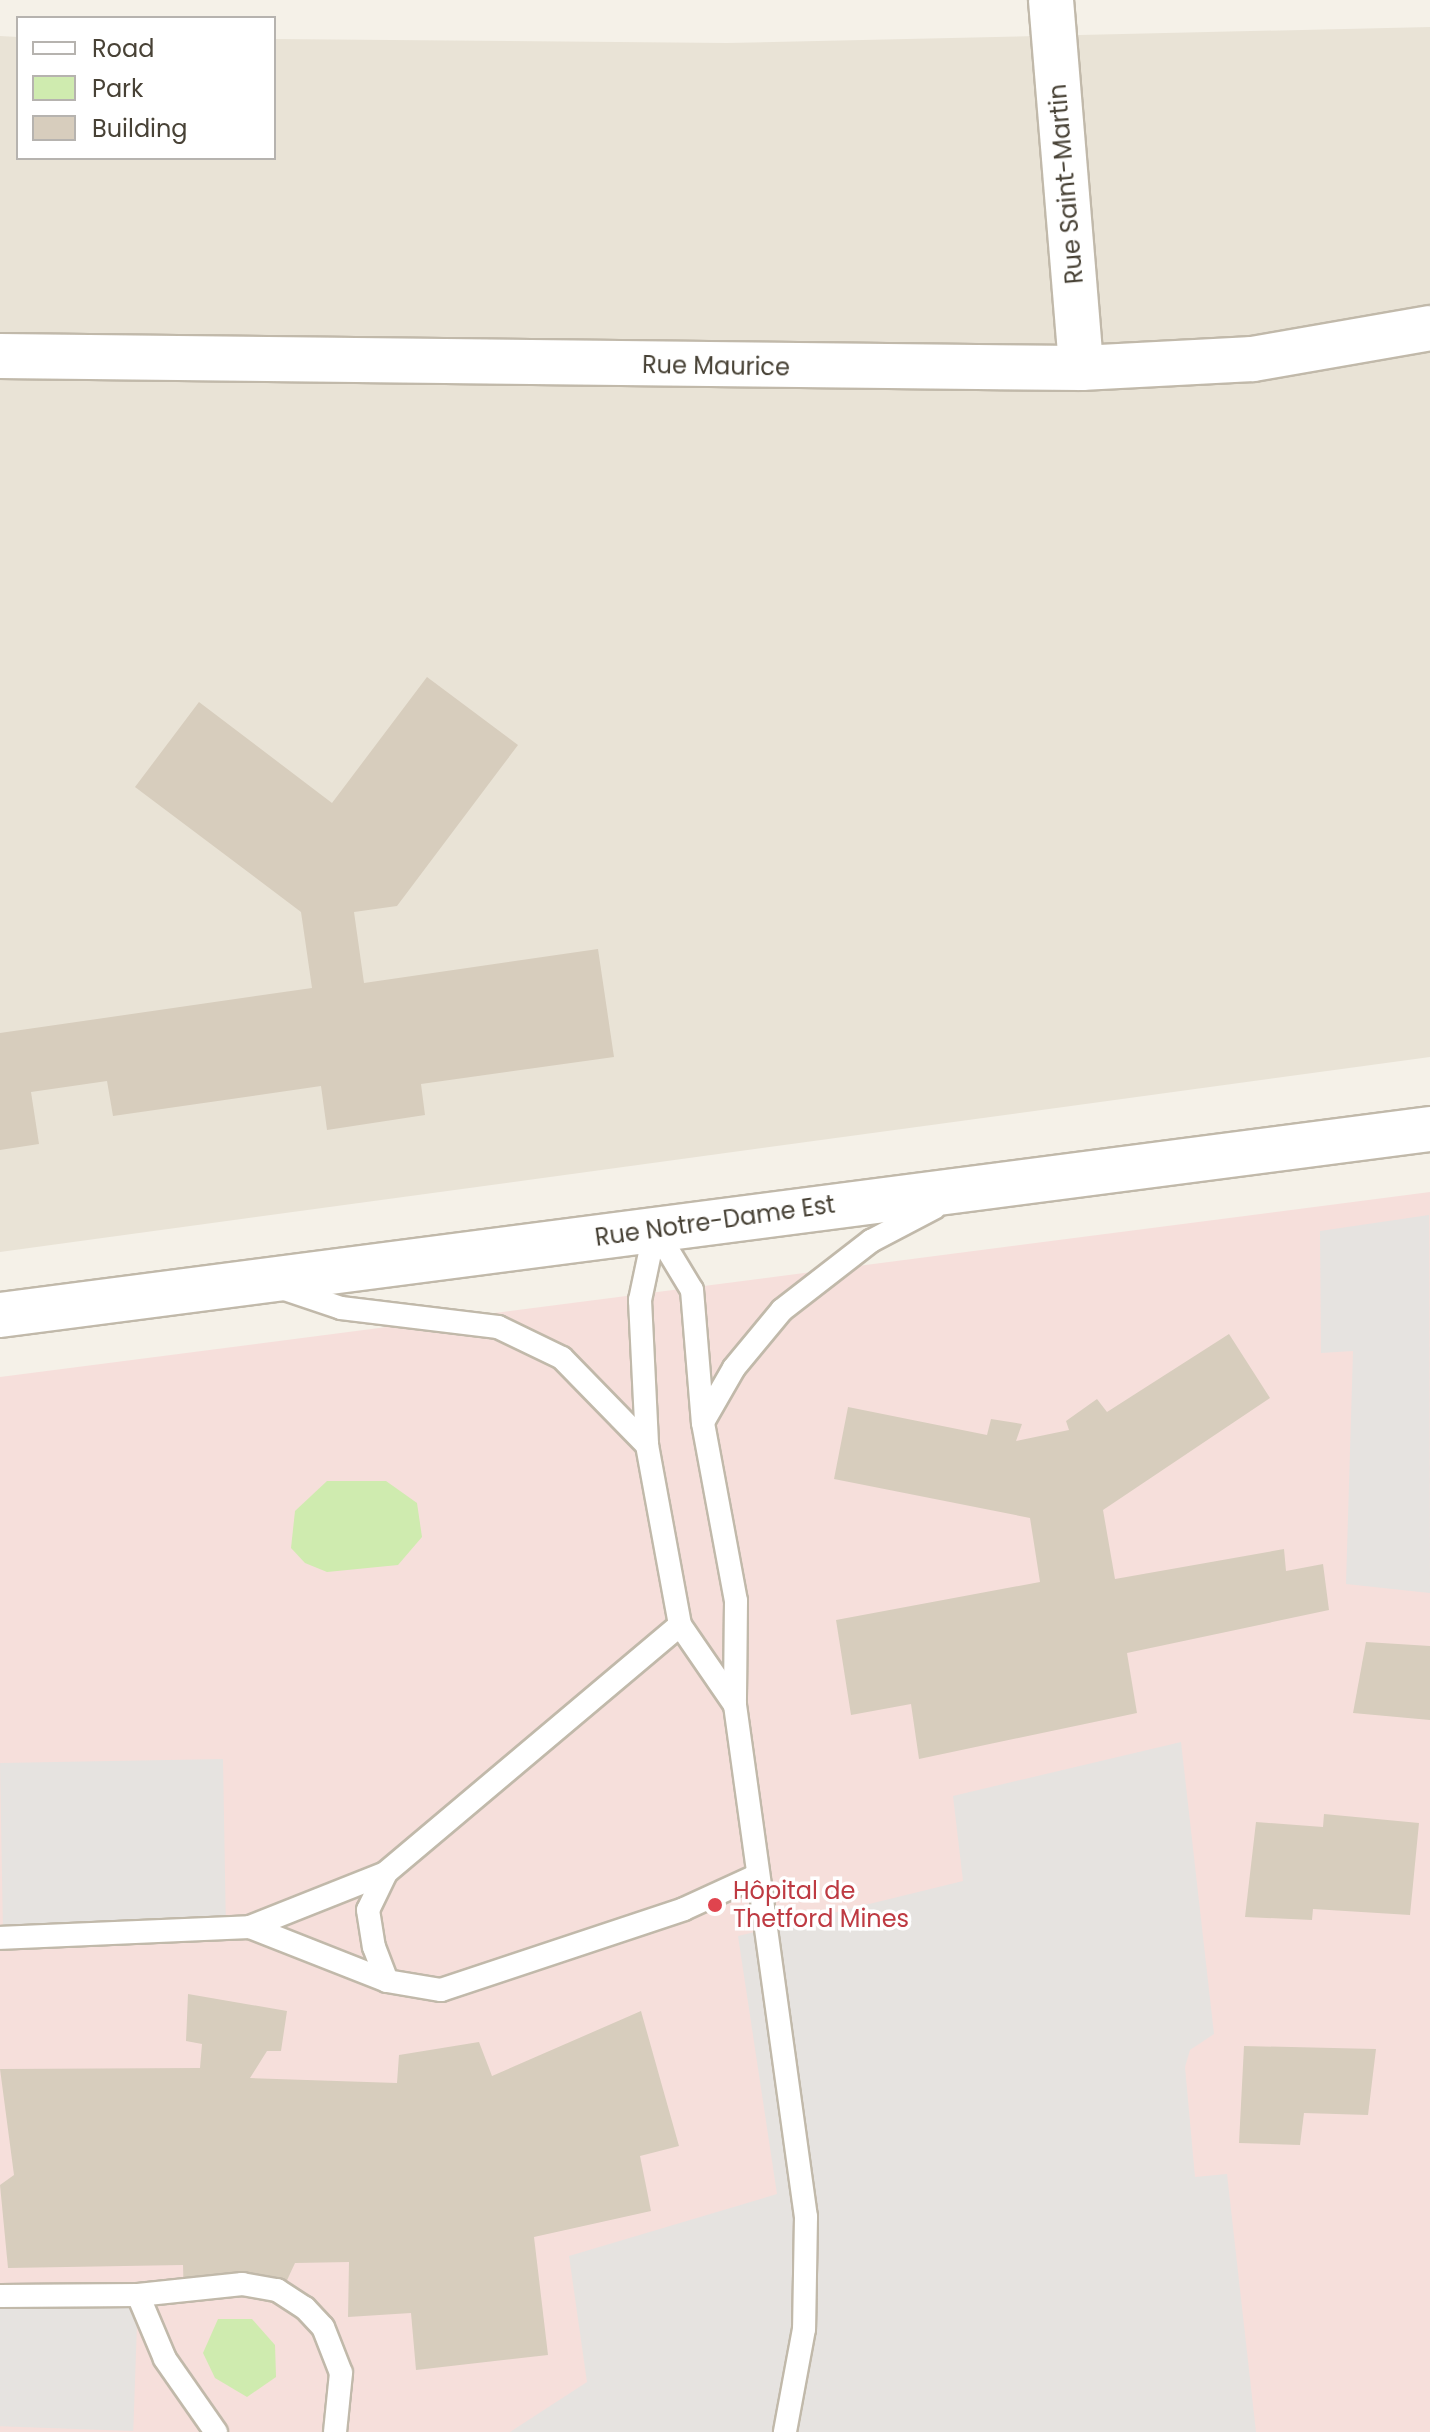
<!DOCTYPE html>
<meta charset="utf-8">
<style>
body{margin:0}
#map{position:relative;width:1430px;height:2432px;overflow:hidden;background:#f5f1e8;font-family:Poppins,sans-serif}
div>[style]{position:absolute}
.residential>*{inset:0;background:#e9e3d6}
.medical>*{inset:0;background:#f6dfdb}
.green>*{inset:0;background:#cfebaf}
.parking>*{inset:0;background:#e6e3e0;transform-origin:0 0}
.building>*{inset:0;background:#d7cdbd}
.roads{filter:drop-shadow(2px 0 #c1b9aa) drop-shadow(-2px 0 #c1b9aa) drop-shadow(0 2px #c1b9aa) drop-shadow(0 -2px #c1b9aa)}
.service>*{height:22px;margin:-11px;padding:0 11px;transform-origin:11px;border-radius:11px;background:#fff}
.minor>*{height:44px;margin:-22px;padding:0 22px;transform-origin:22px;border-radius:22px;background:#fff}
.tertiary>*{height:44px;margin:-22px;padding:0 22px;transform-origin:22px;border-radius:22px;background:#fff}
.dots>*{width:22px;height:22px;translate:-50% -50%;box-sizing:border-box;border:4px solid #fff;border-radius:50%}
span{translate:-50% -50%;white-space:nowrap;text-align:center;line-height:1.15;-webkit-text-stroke:7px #fff;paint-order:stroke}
.street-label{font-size:24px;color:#484236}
.health-label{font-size:24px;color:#be3a42}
.left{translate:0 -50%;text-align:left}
.legend{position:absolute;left:16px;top:16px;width:260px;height:144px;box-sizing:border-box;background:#fff;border:2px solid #b6b3af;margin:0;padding:10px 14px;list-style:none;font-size:24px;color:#484236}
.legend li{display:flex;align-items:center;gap:16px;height:40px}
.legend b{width:40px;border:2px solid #b6b3af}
</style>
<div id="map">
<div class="residential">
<div style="clip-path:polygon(1430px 27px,1430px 1057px,0 1252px,0 36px,18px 37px,18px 158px,274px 158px,274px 39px,727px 43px)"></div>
</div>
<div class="medical">
<div style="clip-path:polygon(1430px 1192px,1430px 2432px,0 2432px,0 1377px)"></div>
</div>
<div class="green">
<div style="clip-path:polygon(327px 1481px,386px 1481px,417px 1503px,422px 1537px,398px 1565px,327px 1572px,305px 1563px,291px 1548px,295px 1511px)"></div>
<div style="clip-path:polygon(218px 2319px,252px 2319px,275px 2345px,276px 2377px,247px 2397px,215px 2378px,203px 2353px)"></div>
</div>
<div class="parking">
<div style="clip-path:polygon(1429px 1215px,1430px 1593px,1346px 1584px,1353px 1351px,1321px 1353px,1320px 1231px)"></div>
<div style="clip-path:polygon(1181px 1742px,1214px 2034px,1190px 2050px,1185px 2067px,1195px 2177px,1227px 2174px,1256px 2432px,510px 2432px,587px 2382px,569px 2256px,777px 2194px,738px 1936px,963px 1881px,953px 1796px)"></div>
<div style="left:223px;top:1759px;width:169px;height:223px;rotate:89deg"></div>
<div style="left:138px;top:2295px;width:136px;height:138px;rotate:92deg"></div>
</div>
<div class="building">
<div style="clip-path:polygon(427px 677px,518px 745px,397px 906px,354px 912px,364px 983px,598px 949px,614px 1057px,421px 1084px,425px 1115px,327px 1130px,321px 1086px,113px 1116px,107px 1081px,31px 1092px,39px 1144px,0 1150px,0 1033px,312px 988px,301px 912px,135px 787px,199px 702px,332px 803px)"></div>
<div style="clip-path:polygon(1229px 1334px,1270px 1398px,1103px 1510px,1115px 1579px,1284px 1549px,1286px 1571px,1323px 1564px,1329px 1610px,1127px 1653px,1137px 1713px,919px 1759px,911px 1704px,851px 1715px,836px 1620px,1040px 1582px,1030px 1518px,834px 1479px,848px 1407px,987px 1435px,991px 1419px,1022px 1424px,1016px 1441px,1069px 1430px,1066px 1421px,1097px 1399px,1107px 1412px)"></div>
<div style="clip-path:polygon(1366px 1642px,1430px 1646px,1430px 1720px,1353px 1713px)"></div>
<div style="clip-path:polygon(1324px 1814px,1419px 1823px,1410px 1915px,1313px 1909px,1312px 1920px,1245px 1917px,1256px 1822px,1323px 1827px)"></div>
<div style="clip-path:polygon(188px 1994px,287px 2011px,281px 2051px,267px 2051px,250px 2078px,397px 2083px,399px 2055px,479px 2042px,492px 2076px,641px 2011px,679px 2146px,640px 2156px,651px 2211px,534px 2237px,548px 2355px,416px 2370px,411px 2313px,348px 2317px,349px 2262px,295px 2263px,276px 2304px,223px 2292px,184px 2301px,183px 2265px,8px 2268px,0 2185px,14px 2175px,0 2069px,200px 2068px,202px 2044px,186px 2041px)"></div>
<div style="clip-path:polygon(1244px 2046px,1376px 2049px,1368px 2115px,1304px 2113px,1300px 2145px,1239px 2143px)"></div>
</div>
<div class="roads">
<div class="service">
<div style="left:655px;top:1229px;width:71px;rotate:58.8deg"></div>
<div style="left:692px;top:1290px;width:133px;rotate:85.3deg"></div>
<div style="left:703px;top:1423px;width:181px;rotate:79.5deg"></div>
<div style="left:736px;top:1601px;width:104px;rotate:90.6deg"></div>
<div style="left:735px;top:1705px;width:517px;rotate:82.11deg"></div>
<div style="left:806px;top:2217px;width:112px;rotate:91deg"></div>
<div style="left:804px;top:2329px;width:105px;rotate:100.5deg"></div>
<div style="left:655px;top:1229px;width:73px;rotate:101.9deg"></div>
<div style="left:640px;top:1300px;width:145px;rotate:87.2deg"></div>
<div style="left:647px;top:1445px;width:183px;rotate:79.6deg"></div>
<div style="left:680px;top:1625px;width:97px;rotate:55.5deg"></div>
<div style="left:282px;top:1288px;width:62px;rotate:18.7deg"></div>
<div style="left:341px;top:1308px;width:158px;rotate:6.9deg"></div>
<div style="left:498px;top:1327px;width:71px;rotate:25.8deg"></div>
<div style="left:562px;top:1358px;width:122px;rotate:45.7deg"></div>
<div style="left:703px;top:1422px;width:62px;rotate:-60.1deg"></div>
<div style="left:734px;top:1368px;width:75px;rotate:-50.4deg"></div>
<div style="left:782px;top:1310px;width:113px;rotate:-37.8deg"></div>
<div style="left:871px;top:1241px;width:71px;rotate:-27.6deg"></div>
<div style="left:680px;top:1625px;width:385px;rotate:139.9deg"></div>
<div style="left:386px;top:1873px;width:41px;rotate:115.9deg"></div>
<div style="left:368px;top:1910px;width:37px;rotate:81deg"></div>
<div style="left:374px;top:1947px;width:36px;rotate:69deg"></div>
<div style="left:387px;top:1981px;width:55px;rotate:9.5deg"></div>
<div style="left:441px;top:1990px;width:256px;rotate:-18.4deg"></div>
<div style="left:684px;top:1909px;width:81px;rotate:-24.7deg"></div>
<div style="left:250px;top:1927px;width:147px;rotate:21.5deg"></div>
<div style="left:0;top:1938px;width:250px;rotate:-2.5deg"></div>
<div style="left:250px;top:1927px;width:146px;rotate:-21.7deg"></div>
<div style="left:138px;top:2295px;width:105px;rotate:-6deg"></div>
<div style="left:242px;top:2284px;width:36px;rotate:10deg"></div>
<div style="left:277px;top:2290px;width:33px;rotate:33deg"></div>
<div style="left:305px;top:2308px;width:26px;rotate:47deg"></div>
<div style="left:323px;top:2327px;width:49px;rotate:68.6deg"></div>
<div style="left:341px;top:2373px;width:59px;rotate:95.8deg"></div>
<div style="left:0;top:2296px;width:138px;rotate:-0.4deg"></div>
<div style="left:138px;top:2295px;width:69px;rotate:67.1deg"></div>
<div style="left:165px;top:2359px;width:89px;rotate:55.1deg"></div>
</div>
<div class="minor">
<div style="left:1051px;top:0;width:369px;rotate:85.3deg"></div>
<div style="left:0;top:356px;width:1081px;rotate:0.64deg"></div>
<div style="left:1081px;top:368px;width:172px;rotate:-3deg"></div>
<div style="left:1253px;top:359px;width:180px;rotate:-9.9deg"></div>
</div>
<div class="tertiary">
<div style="left:0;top:1315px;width:1442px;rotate:-7.41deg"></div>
</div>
</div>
<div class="dots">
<div style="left:715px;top:1905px;background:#e0444e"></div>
</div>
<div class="street-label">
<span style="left:1066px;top:184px;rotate:-95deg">Rue Saint-Martin</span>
<span style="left:716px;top:366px;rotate:1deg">Rue Maurice</span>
<span style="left:715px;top:1221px;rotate:-8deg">Rue Notre-Dame Est</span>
</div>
<div class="health-label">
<span class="left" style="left:733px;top:1905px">Hôpital de<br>Thetford Mines</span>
</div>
<ul class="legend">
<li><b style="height:10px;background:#fff"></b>Road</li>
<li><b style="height:22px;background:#cfebaf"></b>Park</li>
<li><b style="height:22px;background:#d7cdbd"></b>Building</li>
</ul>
</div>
